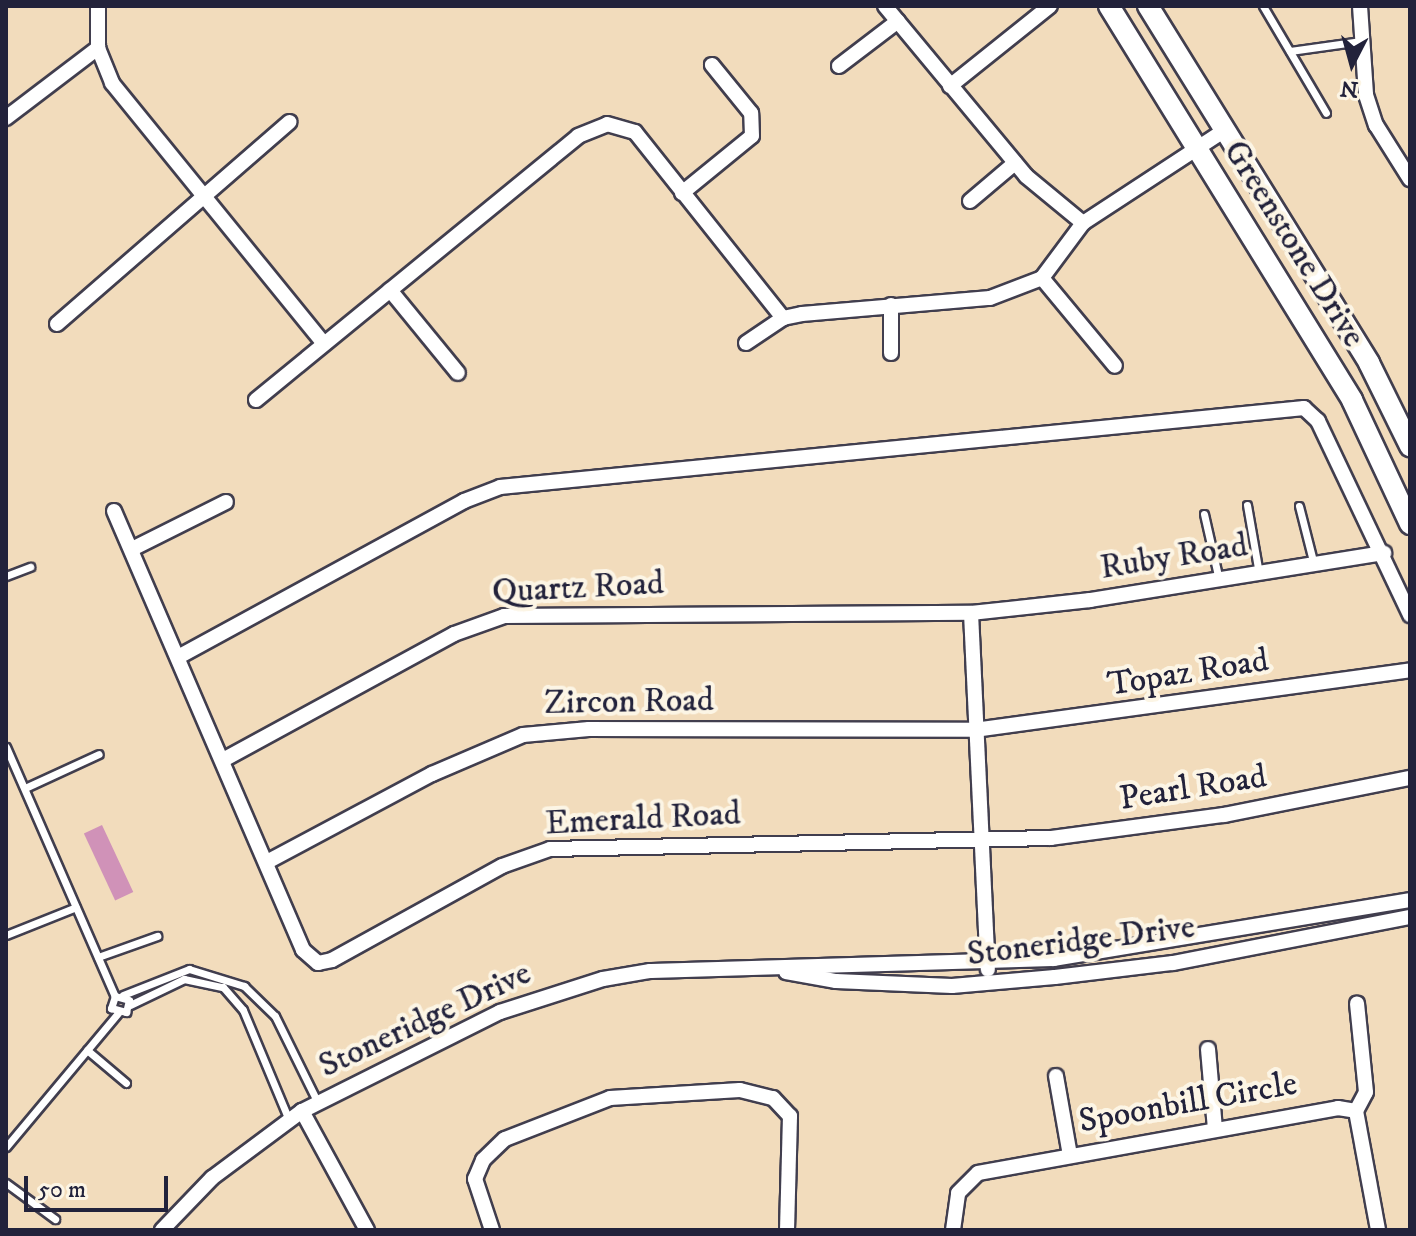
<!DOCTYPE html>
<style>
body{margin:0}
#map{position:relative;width:1416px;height:1236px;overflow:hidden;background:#f2dcbc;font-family:"IM FELL DW Pica",serif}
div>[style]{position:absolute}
.building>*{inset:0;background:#d092b8;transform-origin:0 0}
.roads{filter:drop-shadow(2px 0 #413e4e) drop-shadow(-2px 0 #413e4e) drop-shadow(0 2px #413e4e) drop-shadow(0 -2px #413e4e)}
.lane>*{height:7px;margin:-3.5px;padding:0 3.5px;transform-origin:3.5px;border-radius:3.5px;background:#fff}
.street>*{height:14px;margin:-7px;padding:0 7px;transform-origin:7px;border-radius:7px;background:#fff}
.secondary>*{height:20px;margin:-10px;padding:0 10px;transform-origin:10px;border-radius:10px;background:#fff}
span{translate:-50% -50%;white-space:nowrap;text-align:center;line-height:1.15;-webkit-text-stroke:8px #fcf5e5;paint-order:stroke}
.street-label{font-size:34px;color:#22223b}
.frame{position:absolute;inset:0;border:8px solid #22223b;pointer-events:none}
.north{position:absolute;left:1312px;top:24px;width:80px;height:80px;-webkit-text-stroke:6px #fcf5e5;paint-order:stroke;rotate:186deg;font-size:22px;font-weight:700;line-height:32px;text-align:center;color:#22223b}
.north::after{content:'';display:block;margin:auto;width:28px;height:36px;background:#22223b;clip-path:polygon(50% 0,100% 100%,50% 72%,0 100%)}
.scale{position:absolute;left:24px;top:1176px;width:144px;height:36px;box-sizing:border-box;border:4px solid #22223b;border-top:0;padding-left:10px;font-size:24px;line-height:28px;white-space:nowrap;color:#22223b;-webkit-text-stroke:6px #fcf5e5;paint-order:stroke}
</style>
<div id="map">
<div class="building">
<div style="left:102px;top:825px;width:74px;height:20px;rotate:65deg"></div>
</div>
<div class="roads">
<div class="lane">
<div style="left:1263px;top:6px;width:124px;rotate:59.5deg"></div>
<div style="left:1290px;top:51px;width:72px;rotate:-8deg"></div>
<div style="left:1247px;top:505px;width:70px;rotate:80.1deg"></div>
<div style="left:1299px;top:506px;width:61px;rotate:75.7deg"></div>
<div style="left:1204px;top:514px;width:68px;rotate:77.2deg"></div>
<div style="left:6px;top:576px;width:26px;rotate:-21deg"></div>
<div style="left:6px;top:747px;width:272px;rotate:66.4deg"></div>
<div style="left:115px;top:996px;width:13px;rotate:108deg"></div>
<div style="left:111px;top:1008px;width:16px;rotate:15deg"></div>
<div style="left:126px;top:1012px;width:12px;rotate:-76deg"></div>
<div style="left:129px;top:1000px;width:15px;rotate:-164deg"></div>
<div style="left:25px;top:788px;width:81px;rotate:-24.7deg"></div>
<div style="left:6px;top:935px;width:75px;rotate:-21.8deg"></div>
<div style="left:98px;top:957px;width:63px;rotate:-19.6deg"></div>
<div style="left:123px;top:995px;width:71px;rotate:-21.5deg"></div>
<div style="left:189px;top:969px;width:58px;rotate:17.2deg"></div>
<div style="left:244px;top:986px;width:43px;rotate:44.1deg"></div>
<div style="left:275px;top:1016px;width:97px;rotate:63.7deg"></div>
<div style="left:130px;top:1005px;width:60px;rotate:-25.7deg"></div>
<div style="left:184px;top:979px;width:40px;rotate:12deg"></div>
<div style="left:223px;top:987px;width:30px;rotate:49deg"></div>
<div style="left:243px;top:1010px;width:119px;rotate:67.3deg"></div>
<div style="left:87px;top:1050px;width:51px;rotate:40.2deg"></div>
<div style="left:6px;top:1147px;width:175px;rotate:-50.1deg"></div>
<div style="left:6px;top:1183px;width:61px;rotate:36.3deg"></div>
</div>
<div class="street">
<div style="left:98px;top:6px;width:42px;rotate:90deg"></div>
<div style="left:98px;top:48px;width:38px;rotate:68deg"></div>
<div style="left:112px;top:83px;width:336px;rotate:50.9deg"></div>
<div style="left:885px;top:6px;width:221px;rotate:50.3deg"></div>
<div style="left:1026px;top:176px;width:74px;rotate:39.5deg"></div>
<div style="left:1360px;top:6px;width:89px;rotate:86.1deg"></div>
<div style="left:1366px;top:95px;width:32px;rotate:72deg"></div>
<div style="left:1376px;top:125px;width:64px;rotate:57.8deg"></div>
<div style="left:839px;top:66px;width:74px;rotate:-37.3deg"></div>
<div style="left:950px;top:86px;width:128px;rotate:-38.7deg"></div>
<div style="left:6px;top:118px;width:116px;rotate:-37.3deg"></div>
<div style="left:682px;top:193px;width:90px;rotate:-39.2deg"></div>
<div style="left:752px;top:136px;width:23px;rotate:-92deg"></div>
<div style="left:751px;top:113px;width:62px;rotate:-129.1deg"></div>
<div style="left:970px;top:201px;width:59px;rotate:-40.2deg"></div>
<div style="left:1042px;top:278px;width:69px;rotate:-53.3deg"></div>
<div style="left:1083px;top:223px;width:170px;rotate:-33.2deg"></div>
<div style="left:390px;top:290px;width:107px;rotate:50.7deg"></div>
<div style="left:891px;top:305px;width:48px;rotate:90deg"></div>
<div style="left:57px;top:324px;width:308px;rotate:-41deg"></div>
<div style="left:746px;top:343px;width:45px;rotate:-34deg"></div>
<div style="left:783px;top:318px;width:19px;rotate:-12deg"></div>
<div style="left:802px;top:314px;width:189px;rotate:-4.9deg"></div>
<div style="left:990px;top:298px;width:56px;rotate:-21deg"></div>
<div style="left:1042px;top:278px;width:114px;rotate:50.3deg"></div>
<div style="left:256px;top:400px;width:416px;rotate:-39.3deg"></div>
<div style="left:578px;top:136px;width:31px;rotate:-22deg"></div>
<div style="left:607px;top:124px;width:29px;rotate:16deg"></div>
<div style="left:635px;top:132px;width:238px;rotate:51.5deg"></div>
<div style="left:114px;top:511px;width:478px;rotate:66.7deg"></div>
<div style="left:303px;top:950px;width:20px;rotate:41deg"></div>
<div style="left:318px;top:963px;width:14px;rotate:-12deg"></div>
<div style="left:332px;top:960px;width:194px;rotate:-28.9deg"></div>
<div style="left:502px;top:866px;width:51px;rotate:-19.5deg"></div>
<div style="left:550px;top:849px;width:501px;rotate:-1.26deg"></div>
<div style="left:1051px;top:838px;width:175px;rotate:-7.6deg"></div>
<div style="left:1224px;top:815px;width:190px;rotate:-11.3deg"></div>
<div style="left:132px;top:549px;width:105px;rotate:-26.6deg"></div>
<div style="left:971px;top:613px;width:357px;rotate:87.3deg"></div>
<div style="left:180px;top:656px;width:324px;rotate:-28.6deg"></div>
<div style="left:464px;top:501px;width:39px;rotate:-21deg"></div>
<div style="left:500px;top:487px;width:808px;rotate:-5.61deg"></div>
<div style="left:1304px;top:408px;width:19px;rotate:43deg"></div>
<div style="left:1318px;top:421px;width:215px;rotate:64.6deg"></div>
<div style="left:223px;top:760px;width:263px;rotate:-28.6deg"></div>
<div style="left:454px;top:634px;width:53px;rotate:-19.8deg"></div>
<div style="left:504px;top:616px;width:467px;rotate:-0.4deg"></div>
<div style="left:971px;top:613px;width:120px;rotate:-6.2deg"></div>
<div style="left:1090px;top:600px;width:298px;rotate:-9.1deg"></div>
<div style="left:267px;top:862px;width:187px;rotate:-28.1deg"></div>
<div style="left:432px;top:774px;width:99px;rotate:-23.2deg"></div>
<div style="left:523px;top:735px;width:66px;rotate:-5.2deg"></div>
<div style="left:589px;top:729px;width:385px;rotate:0.1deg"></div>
<div style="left:974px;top:730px;width:440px;rotate:-7.8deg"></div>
<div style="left:786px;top:972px;width:51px;rotate:10.2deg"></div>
<div style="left:836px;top:981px;width:116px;rotate:2.5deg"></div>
<div style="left:952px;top:986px;width:103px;rotate:-5deg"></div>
<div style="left:1055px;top:977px;width:119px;rotate:-6.8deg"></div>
<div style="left:1173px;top:963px;width:241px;rotate:-11deg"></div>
<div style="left:1208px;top:1049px;width:80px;rotate:85deg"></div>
<div style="left:1056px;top:1076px;width:80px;rotate:80deg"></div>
<div style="left:302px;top:1111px;width:136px;rotate:61.4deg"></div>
<div style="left:1356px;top:1111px;width:21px;rotate:-62deg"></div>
<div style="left:1366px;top:1092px;width:89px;rotate:-95.8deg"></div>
<div style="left:162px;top:1230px;width:72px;rotate:-46.1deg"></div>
<div style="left:212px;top:1178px;width:112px;rotate:-36.7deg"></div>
<div style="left:302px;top:1111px;width:221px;rotate:-26.6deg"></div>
<div style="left:500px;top:1012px;width:108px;rotate:-17.8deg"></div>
<div style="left:603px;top:979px;width:48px;rotate:-9.7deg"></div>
<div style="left:650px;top:971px;width:404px;rotate:-1.7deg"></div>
<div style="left:1054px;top:959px;width:361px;rotate:-9.4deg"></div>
<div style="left:492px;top:1230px;width:54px;rotate:-108.4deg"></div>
<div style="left:475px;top:1179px;width:21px;rotate:-67deg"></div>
<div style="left:483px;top:1160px;width:30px;rotate:-44deg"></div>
<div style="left:505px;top:1139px;width:113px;rotate:-21.3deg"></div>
<div style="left:610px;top:1098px;width:130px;rotate:-3.5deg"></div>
<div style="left:740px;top:1090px;width:34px;rotate:14deg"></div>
<div style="left:773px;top:1098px;width:25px;rotate:47deg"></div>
<div style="left:790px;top:1116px;width:114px;rotate:91.5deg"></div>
<div style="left:953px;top:1230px;width:37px;rotate:-82deg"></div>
<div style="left:958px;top:1193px;width:28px;rotate:-45deg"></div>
<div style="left:978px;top:1173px;width:366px;rotate:-10.2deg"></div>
<div style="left:1338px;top:1108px;width:18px;rotate:9deg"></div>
<div style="left:1356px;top:1111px;width:121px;rotate:79.5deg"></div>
</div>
<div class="secondary">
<div style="left:1109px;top:6px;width:463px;rotate:58.3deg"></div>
<div style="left:1352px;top:400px;width:137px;rotate:64.9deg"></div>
<div style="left:1148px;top:6px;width:420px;rotate:58.2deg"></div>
<div style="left:1369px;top:363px;width:93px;rotate:63.7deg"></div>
</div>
</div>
<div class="street-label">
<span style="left:1294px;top:244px;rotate:58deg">Greenstone Drive</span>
<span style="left:1174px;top:557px;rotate:-9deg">Ruby Road</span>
<span style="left:578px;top:588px;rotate:-3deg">Quartz Road</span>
<span style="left:1188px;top:673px;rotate:-9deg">Topaz Road</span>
<span style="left:629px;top:702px;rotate:-1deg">Zircon Road</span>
<span style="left:1193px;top:788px;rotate:-9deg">Pearl Road</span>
<span style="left:643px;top:819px;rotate:-3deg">Emerald Road</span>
<span style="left:1081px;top:941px;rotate:-7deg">Stoneridge Drive</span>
<span style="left:425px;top:1020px;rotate:-25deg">Stoneridge Drive</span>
<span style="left:1188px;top:1103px;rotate:-10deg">Spoonbill Circle</span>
</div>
<div class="frame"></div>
<div class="north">N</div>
<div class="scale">50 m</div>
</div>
